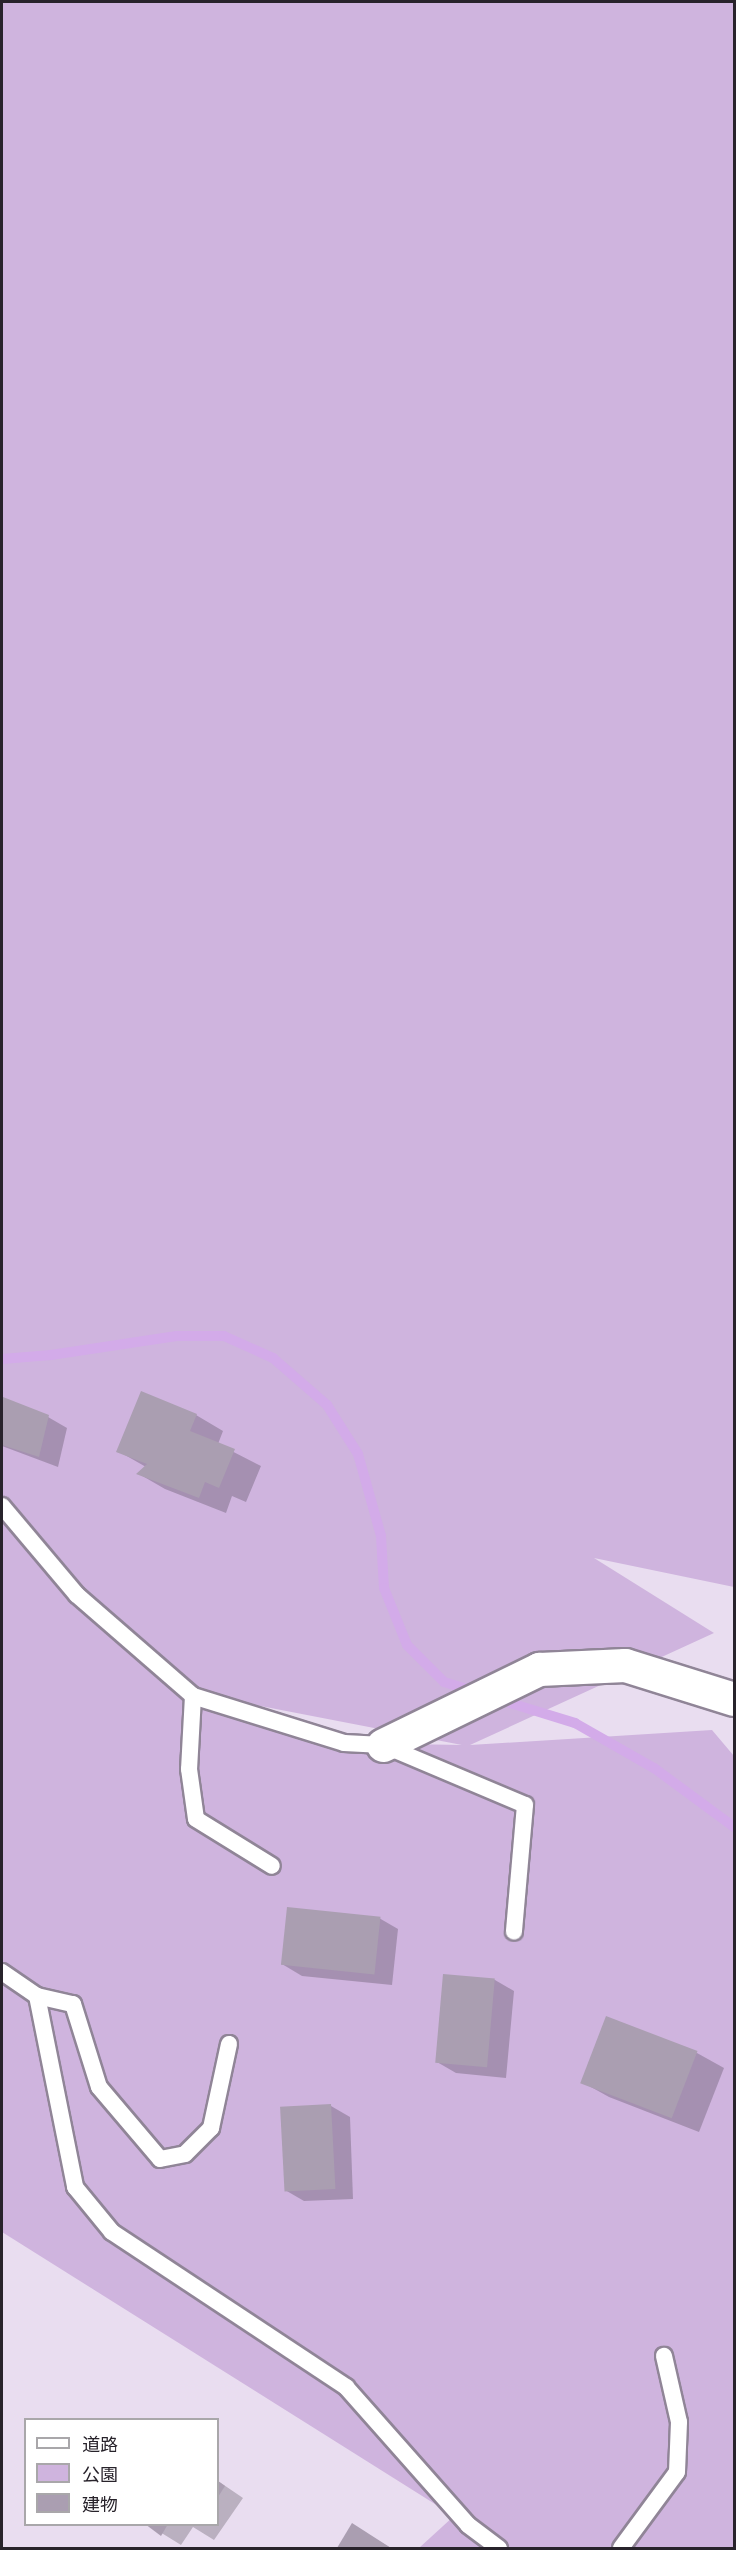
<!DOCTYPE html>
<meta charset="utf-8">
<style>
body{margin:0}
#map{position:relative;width:736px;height:2550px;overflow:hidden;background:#e9ddf0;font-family:"Playfair Display","Noto Sans JP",serif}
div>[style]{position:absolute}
.green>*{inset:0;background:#cfb4de}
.shadow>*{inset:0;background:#0003}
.stream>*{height:10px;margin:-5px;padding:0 5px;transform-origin:5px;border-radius:5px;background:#d3abe9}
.building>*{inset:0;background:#aa9eb1;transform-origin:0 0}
.roads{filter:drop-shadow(2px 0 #908597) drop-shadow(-2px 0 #908597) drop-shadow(0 2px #908597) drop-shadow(0 -2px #908597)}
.service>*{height:16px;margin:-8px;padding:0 8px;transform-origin:8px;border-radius:8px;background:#fff}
.minor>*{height:33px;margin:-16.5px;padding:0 16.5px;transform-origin:16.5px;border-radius:16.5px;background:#fff}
span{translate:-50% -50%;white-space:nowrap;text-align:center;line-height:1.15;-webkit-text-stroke:5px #fff;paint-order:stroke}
.frame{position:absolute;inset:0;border:3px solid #28232b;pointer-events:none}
.legend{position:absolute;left:24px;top:2418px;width:195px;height:108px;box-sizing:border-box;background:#fff;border:2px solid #a9a7aa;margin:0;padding:8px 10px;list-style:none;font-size:18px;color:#28232b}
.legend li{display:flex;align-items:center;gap:12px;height:30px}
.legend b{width:30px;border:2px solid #a9a7aa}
</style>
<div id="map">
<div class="green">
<div style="clip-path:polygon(evenodd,2px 2px,734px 2px,734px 1587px,594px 1558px,714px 1633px,470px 1745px,712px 1730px,734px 1756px,734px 2548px,419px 2548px,454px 2516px,2px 2232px,2px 2px,204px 1695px,462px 1745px,463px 1745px,344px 1743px,204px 1695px)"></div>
</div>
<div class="shadow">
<div style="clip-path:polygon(4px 1399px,48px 1417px,67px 1428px,58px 1467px,2px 1446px,2px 1408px)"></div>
<div style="clip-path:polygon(196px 1415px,223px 1431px,218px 1444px,261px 1466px,246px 1502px,232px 1496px,226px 1513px,165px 1489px,139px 1474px,146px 1467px,118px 1451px)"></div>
<div style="clip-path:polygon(379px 1918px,398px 1929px,392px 1985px,302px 1976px,282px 1964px)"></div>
<div style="clip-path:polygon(444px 1976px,495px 1980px,514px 1991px,506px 2078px,456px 2073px,437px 2062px)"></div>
<div style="clip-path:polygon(697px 2053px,724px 2068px,699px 2132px,609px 2097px,582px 2082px)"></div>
<div style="clip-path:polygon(331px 2106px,350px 2117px,353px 2199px,304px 2201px,285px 2190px)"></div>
<div style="clip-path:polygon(218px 2481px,243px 2498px,214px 2540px,193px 2527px,181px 2545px,147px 2524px,218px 2524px)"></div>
<div style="clip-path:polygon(353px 2525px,379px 2541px,391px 2548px,338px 2548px)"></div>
</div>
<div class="stream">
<div style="left:2px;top:1359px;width:49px;rotate:-4.7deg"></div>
<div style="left:51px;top:1355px;width:127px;rotate:-8.6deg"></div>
<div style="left:177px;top:1336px;width:47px"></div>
<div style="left:224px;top:1336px;width:54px;rotate:24.2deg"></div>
<div style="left:273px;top:1358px;width:72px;rotate:41deg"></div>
<div style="left:327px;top:1405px;width:58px;rotate:57.7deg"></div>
<div style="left:358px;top:1454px;width:85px;rotate:74.3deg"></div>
<div style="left:381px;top:1536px;width:52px;rotate:86.7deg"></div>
<div style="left:384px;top:1588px;width:61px;rotate:68deg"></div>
<div style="left:407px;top:1645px;width:52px;rotate:45deg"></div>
<div style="left:444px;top:1682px;width:34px;rotate:17deg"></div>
<div style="left:497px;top:1699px;width:82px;rotate:17.1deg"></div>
<div style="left:575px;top:1723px;width:91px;rotate:29.7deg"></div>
<div style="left:654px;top:1768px;width:99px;rotate:36.4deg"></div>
</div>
<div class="building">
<div style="clip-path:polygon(141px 1391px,197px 1414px,190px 1431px,235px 1449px,219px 1488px,205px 1482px,199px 1498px,136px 1474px,147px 1464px,116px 1452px)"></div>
<div style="clip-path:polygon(3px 1397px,49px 1415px,39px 1457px,2px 1445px)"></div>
<div style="left:287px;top:1907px;width:94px;height:58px;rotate:6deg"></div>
<div style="left:443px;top:1974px;width:52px;height:89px;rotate:5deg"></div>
<div style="left:606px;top:2016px;width:98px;height:72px;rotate:21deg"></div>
<div style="left:331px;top:2104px;width:85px;height:51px;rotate:87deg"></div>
<div style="clip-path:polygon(218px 2481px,225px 2486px,218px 2497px)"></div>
<div style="clip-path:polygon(352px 2523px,391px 2548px,337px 2548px)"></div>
<div style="clip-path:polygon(145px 2524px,168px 2524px,161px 2536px)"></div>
</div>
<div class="roads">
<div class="service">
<div style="left:2px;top:1506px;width:116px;rotate:49.9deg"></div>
<div style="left:77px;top:1595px;width:154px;rotate:41deg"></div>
<div style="left:193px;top:1696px;width:158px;rotate:17.3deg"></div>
<div style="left:344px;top:1743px;width:39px;rotate:3deg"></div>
<div style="left:383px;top:1745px;width:154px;rotate:22.9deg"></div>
<div style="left:525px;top:1805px;width:127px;rotate:95deg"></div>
<div style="left:193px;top:1696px;width:73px;rotate:93.1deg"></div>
<div style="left:189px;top:1769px;width:50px;rotate:82deg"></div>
<div style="left:196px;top:1819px;width:89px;rotate:31.7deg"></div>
<div style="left:2px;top:1972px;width:42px;rotate:34.4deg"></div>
<div style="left:37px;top:1996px;width:195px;rotate:78.7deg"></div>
<div style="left:75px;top:2187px;width:58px;rotate:50.6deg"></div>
<div style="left:112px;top:2232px;width:281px;rotate:33.5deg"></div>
<div style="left:346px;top:2387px;width:184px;rotate:48.5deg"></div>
<div style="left:468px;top:2525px;width:39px;rotate:37deg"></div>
<div style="left:37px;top:1996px;width:37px;rotate:13deg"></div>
<div style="left:73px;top:2004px;width:87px;rotate:72.6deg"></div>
<div style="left:99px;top:2087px;width:94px;rotate:49.7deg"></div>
<div style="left:160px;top:2159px;width:25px;rotate:-11deg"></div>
<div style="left:185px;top:2154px;width:37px;rotate:-45deg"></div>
<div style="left:211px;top:2128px;width:86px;rotate:-77.9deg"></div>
<div style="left:621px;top:2548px;width:94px;rotate:-53.6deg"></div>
<div style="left:677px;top:2472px;width:50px;rotate:-87.7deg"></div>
<div style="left:679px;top:2422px;width:68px;rotate:-102.8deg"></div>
</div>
<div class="minor">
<div style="left:383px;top:1745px;width:174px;rotate:-26deg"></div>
<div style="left:539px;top:1669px;width:86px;rotate:-2.7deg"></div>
<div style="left:625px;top:1665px;width:114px;rotate:17.3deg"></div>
</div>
</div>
<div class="frame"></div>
<ul class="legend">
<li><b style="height:8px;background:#fff"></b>道路</li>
<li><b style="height:16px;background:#cfb4de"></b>公園</li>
<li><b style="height:16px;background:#aa9eb1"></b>建物</li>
</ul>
</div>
